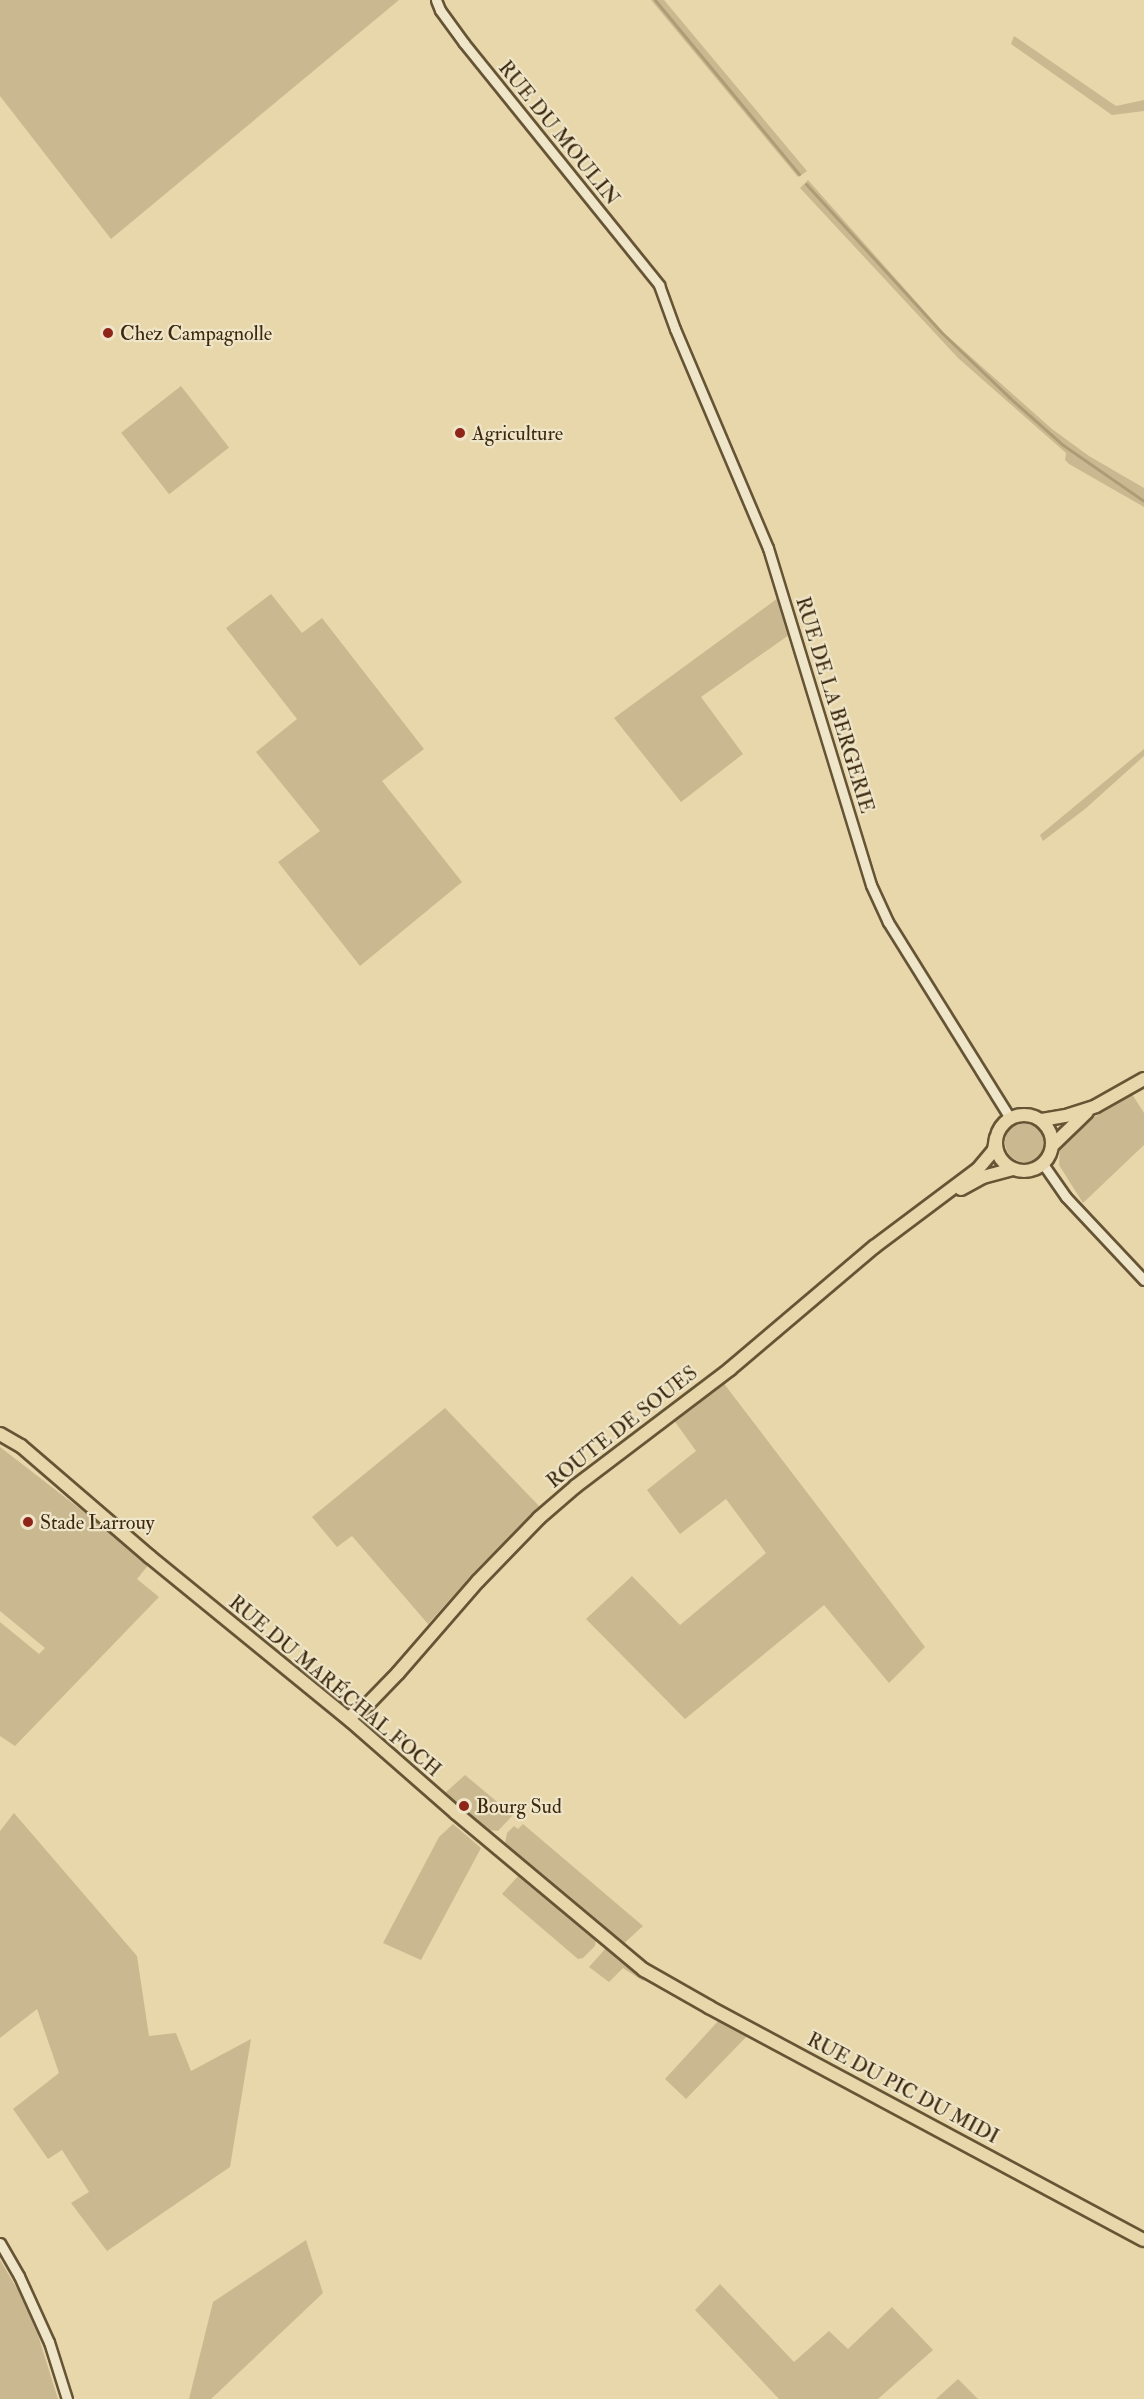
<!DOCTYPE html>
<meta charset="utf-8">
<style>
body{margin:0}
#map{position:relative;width:1144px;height:2399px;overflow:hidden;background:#e7d7ab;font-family:"IM FELL Double Pica",serif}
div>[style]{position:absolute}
.green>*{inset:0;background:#cab990;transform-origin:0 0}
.round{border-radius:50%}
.stream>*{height:3px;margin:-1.5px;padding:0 1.5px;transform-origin:1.5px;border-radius:1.5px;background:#ad9c76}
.roads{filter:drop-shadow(2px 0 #665435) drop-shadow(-2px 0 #665435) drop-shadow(0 2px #665435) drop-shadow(0 -2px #665435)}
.minor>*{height:9px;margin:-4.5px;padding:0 4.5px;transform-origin:4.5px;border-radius:4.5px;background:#efe5c8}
.major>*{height:12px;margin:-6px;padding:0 6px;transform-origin:6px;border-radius:6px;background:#e7d7ab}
.major>.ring{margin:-6px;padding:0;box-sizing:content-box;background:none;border:12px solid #e7d7ab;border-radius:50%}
.dots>*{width:16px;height:16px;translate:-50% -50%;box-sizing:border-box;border:3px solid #efe5c8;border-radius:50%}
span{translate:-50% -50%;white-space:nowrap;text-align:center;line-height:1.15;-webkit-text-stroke:4.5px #efe5c8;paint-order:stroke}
.street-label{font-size:20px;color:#3b280e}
.poi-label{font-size:20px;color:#3b280e}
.left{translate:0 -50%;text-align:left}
</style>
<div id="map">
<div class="green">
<div style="clip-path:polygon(0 0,399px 0,111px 239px,0 96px)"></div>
<div style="clip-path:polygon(651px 0,664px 0,807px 171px,803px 174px,798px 177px)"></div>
<div style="clip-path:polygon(1014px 36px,1116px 106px,1144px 100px,1144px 111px,1112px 115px,1011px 44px)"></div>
<div style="clip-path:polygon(808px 180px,944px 333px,1052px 429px,1089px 456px,1144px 488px,1144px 507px,1069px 464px,1065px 460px,1066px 453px,958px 358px,800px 188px)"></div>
<div style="left:181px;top:386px;width:78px;height:76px;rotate:52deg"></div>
<div style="clip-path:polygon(271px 594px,302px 633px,322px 618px,424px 749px,382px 781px,462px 882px,360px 966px,278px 862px,320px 831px,256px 752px,297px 719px,226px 628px)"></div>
<div style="clip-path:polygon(778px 598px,789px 635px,701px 697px,743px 754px,681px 802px,614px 718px)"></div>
<div style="clip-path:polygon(1144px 749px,1144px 756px,1085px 809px,1043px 841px,1040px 835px)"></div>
<div style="clip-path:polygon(1132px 1094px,1144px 1113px,1144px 1145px,1083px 1203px,1059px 1165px,1060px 1146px,1083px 1124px)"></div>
<div class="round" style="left:1005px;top:1122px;width:40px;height:40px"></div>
<div style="clip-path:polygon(722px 1381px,925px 1647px,889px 1683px,824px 1605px,685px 1719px,586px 1619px,632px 1576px,680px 1625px,766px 1553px,726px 1499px,680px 1534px,647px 1490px,696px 1451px,673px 1419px)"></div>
<div style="clip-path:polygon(445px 1408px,540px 1507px,480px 1566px,428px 1624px,352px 1536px,337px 1547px,312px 1517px)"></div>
<div style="clip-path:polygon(0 1447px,150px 1563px,137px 1579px,159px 1597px,15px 1746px,0 1736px,0 1622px,39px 1654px,45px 1648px,0 1611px)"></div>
<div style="clip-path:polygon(465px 1775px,513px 1815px,498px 1831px,489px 1830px,445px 1793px)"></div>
<div style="clip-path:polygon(14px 1813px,137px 1956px,149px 2036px,176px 2033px,191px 2071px,251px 2039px,230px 2167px,107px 2251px,71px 2203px,89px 2192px,62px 2150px,48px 2159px,13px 2109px,59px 2073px,37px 2009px,0 2038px,0 1831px)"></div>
<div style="clip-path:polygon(453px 1824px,481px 1848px,421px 1960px,383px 1943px,439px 1837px)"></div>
<div style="clip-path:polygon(523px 1824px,643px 1926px,621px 1946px,509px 1850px,505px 1843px,507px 1833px,514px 1826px,518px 1829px)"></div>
<div style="clip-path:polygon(519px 1875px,596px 1939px,595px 1946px,583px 1958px,578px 1959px,502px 1894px)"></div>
<div style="clip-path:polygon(606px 1948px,647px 1977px,643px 1981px,623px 1968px,609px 1982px,589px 1967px)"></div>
<div style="clip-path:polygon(720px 2019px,749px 2034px,686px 2099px,665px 2079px)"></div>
<div style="clip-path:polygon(306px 2240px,323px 2293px,211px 2399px,189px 2399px,213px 2302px)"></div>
<div style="clip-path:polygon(0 2260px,19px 2292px,38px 2335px,58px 2399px,0 2399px)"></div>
<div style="clip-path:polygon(720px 2284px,794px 2362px,829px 2331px,848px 2349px,892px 2307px,933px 2350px,878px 2399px,779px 2399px,695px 2310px)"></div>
<div style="clip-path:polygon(958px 2379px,978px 2399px,936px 2399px)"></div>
</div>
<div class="stream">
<div style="left:655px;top:0;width:226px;rotate:50.4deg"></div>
<div style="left:806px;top:184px;width:200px;rotate:47.6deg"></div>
<div style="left:941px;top:332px;width:95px;rotate:43.7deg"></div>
<div style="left:1010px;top:398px;width:71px;rotate:41.6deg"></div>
<div style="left:1063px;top:445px;width:98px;rotate:34.7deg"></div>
</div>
<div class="roads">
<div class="minor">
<div style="left:436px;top:0;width:11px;rotate:68deg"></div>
<div style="left:440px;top:10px;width:41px;rotate:54deg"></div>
<div style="left:464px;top:43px;width:311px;rotate:51.1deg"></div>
<div style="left:659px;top:285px;width:47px;rotate:70deg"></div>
<div style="left:675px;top:329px;width:238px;rotate:67deg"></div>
<div style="left:768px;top:548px;width:352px;rotate:73deg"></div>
<div style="left:871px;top:885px;width:41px;rotate:65.3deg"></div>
<div style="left:888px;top:922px;width:231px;rotate:58.1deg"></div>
<div style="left:1043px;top:1164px;width:40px;rotate:55.1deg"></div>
<div style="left:1066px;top:1197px;width:114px;rotate:46.8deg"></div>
<div style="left:0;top:2243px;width:38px;rotate:60deg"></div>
<div style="left:19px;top:2276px;width:72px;rotate:65.6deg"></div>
<div style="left:49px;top:2342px;width:60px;rotate:72.5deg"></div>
</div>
<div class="major">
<div class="ring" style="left:996px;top:1115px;width:44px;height:44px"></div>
<div style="left:1042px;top:1120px;width:27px;rotate:-10deg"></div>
<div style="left:1069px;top:1115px;width:28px;rotate:-18deg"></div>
<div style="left:1096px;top:1106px;width:55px;rotate:-29.4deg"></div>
<div style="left:1054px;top:1144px;width:46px;rotate:-44.1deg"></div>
<div style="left:961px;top:1189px;width:25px;rotate:-29deg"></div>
<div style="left:983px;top:1177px;width:31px;rotate:-15deg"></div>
<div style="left:0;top:1434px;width:24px;rotate:30deg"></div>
<div style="left:21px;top:1446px;width:170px;rotate:40.7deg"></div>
<div style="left:150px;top:1557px;width:259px;rotate:39.2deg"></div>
<div style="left:351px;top:1721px;width:140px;rotate:41.2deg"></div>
<div style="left:456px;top:1813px;width:245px;rotate:39.9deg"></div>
<div style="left:644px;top:1970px;width:75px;rotate:29.6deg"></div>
<div style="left:709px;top:2007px;width:493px;rotate:28.2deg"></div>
<div style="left:348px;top:1718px;width:24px;rotate:-35deg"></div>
<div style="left:368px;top:1704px;width:43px;rotate:-45.9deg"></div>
<div style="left:398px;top:1673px;width:122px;rotate:-49deg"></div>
<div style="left:478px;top:1581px;width:88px;rotate:-45.9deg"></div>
<div style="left:539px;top:1518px;width:49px;rotate:-40.9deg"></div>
<div style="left:576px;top:1486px;width:193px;rotate:-37.2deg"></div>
<div style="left:730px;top:1369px;width:189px;rotate:-40.3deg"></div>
<div style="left:874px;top:1247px;width:130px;rotate:-36.9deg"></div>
<div style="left:978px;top:1169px;width:25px;rotate:-50deg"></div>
<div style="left:994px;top:1150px;width:12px;rotate:-81deg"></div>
</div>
</div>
<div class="dots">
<div style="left:108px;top:333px;background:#8f2418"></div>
<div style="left:460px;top:433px;background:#8f2418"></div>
<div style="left:28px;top:1522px;background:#8f2418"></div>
<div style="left:464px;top:1806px;background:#8f2418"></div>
</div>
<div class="street-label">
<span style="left:559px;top:133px;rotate:51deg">RUE DU MOULIN</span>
<span style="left:835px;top:705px;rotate:73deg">RUE DE LA BERGERIE</span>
<span style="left:622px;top:1427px;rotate:-38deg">ROUTE DE SOUES</span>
<span style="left:335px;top:1686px;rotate:40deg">RUE DU MARÉCHAL FOCH</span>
<span style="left:903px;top:2088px;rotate:28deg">RUE DU PIC DU MIDI</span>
</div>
<div class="poi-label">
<span class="left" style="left:120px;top:333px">Chez Campagnolle</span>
<span class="left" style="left:472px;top:433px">Agriculture</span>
<span class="left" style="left:40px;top:1522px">Stade Larrouy</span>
<span class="left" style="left:476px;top:1806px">Bourg Sud</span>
</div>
</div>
